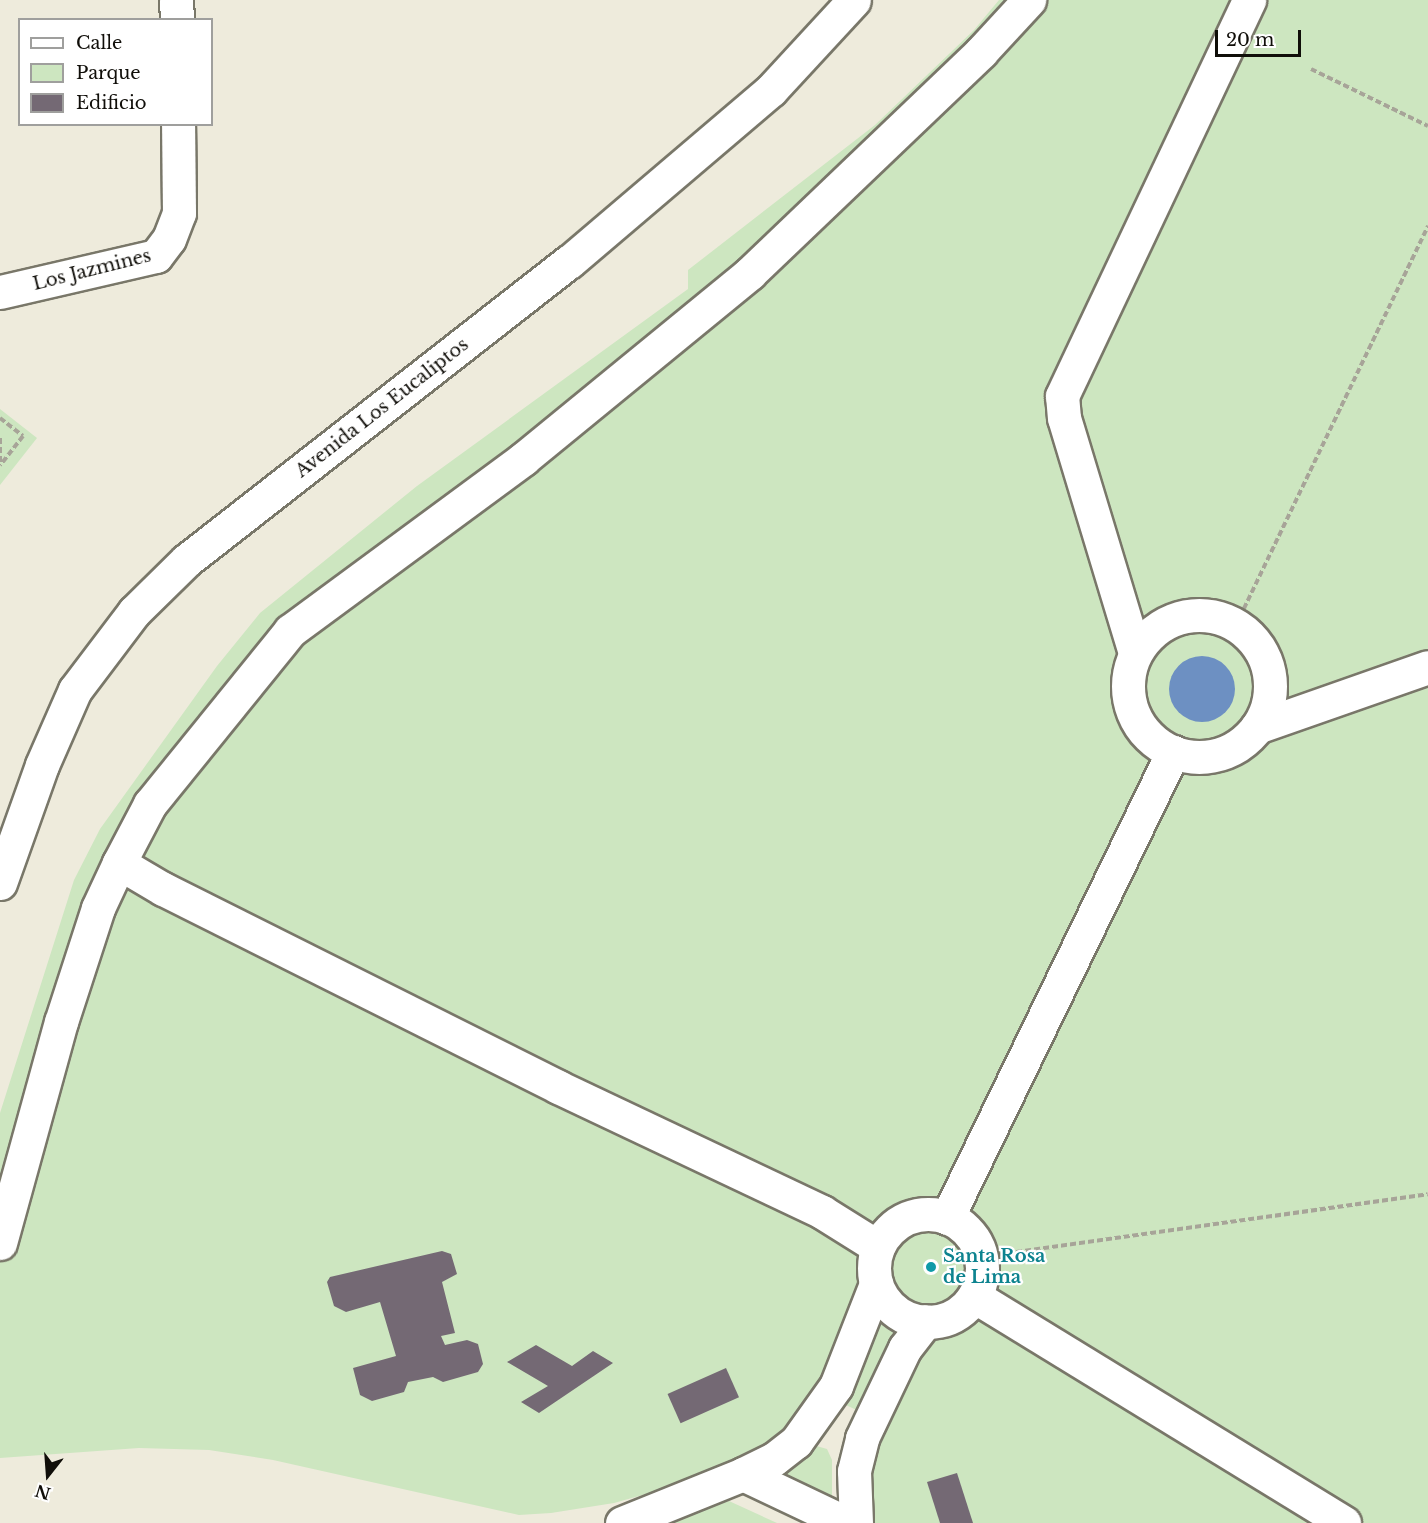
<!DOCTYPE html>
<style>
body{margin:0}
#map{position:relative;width:1428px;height:1523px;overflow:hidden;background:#eeebdc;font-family:"Libre Baskerville",serif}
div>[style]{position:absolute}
.green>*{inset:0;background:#cde6c0}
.water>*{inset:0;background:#6d90c2}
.round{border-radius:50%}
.building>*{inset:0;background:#746974;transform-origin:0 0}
.path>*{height:4px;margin-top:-2px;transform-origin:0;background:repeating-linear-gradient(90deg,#a7a498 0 6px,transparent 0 9px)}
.roads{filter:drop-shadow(2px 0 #797769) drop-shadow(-2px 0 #797769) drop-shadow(0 2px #797769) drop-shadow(0 -2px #797769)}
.minor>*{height:33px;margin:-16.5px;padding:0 16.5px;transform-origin:16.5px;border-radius:16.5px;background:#fff}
.minor>.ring{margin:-16.5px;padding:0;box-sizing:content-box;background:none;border:33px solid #fff;border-radius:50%}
.dots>*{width:16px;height:16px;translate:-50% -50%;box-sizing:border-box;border:3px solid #fff;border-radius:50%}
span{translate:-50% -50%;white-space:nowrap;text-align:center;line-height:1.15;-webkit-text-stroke:4.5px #fff;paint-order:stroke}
.street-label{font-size:18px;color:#100e09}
.culture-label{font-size:18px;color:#0d838f;font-weight:700}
.left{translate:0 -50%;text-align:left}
.legend{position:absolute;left:18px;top:18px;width:195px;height:108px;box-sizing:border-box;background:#fff;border:2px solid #9f9f9d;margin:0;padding:8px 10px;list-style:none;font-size:18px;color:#100e09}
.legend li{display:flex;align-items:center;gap:12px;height:30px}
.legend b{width:30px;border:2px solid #9f9f9d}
.north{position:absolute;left:18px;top:1445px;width:60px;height:60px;-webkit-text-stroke:4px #fff;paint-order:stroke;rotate:197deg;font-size:16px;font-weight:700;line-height:24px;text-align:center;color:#100e09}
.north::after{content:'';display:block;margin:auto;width:21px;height:27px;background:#100e09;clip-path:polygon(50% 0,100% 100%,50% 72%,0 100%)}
.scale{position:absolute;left:1215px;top:30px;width:86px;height:27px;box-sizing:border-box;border:3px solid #100e09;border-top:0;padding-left:8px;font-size:18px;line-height:21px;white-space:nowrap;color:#100e09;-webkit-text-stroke:4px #fff;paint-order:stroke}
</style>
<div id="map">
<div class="green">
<div style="clip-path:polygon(999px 0,1428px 0,1428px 1523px,871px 1523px,873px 1455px,885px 1423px,813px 1390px,803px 1413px,769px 1447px,657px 1491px,614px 1503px,551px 1513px,519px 1515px,273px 1460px,209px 1450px,139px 1448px,0 1458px,0 1113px,74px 880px,100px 829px,217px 666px,260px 613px,417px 486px,688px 289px,688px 270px,875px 125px,974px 30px)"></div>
<div style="clip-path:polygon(0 409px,37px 438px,0 485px)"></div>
<div style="clip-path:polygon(813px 1445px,827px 1449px,832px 1460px,832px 1502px,779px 1487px,778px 1469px)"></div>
<div style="clip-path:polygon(729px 1501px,777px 1523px,663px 1523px)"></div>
</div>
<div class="water">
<div class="round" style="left:1169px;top:656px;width:66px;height:66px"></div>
</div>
<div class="building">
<div style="clip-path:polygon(442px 1251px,451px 1254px,457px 1274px,442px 1282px,455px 1333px,441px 1336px,445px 1345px,467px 1340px,478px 1344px,483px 1364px,478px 1372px,443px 1382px,433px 1377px,408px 1382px,404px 1392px,372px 1401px,360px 1395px,353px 1368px,396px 1356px,380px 1302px,346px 1312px,334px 1306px,327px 1282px,330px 1277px)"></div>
<div style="clip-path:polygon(536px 1345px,572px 1366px,593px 1351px,613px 1363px,539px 1413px,521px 1402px,548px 1386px,507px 1362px)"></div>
<div style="left:726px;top:1368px;width:32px;height:64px;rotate:66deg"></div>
<div style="clip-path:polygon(957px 1473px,973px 1523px,940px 1523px,927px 1482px)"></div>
</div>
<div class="path">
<div style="left:1311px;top:69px;width:130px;rotate:26deg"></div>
<div style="left:0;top:418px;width:29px;rotate:38deg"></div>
<div style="left:23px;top:436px;width:37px;rotate:128deg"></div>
<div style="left:0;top:438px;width:26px;rotate:90deg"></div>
<div style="left:1236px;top:625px;width:443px;rotate:-64.3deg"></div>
<div style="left:981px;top:1257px;width:451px;rotate:-8deg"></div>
</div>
<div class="roads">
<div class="minor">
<div style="left:176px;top:0;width:20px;rotate:87deg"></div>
<div style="left:0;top:292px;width:160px;rotate:-13deg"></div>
<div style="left:156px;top:256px;width:21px;rotate:-53deg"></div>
<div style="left:169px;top:239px;width:28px;rotate:-69deg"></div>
<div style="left:179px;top:213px;width:89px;rotate:-90.6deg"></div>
<div class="ring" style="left:1128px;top:615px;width:109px;height:109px"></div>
<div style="left:1135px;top:653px;width:245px;rotate:-106.8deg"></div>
<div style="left:1064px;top:418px;width:22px;rotate:-95deg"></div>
<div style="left:1062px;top:396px;width:438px;rotate:-64.7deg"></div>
<div style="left:1257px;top:727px;width:181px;rotate:-19.3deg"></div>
<div style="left:119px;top:863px;width:51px;rotate:30.6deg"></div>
<div style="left:163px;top:889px;width:442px;rotate:26.6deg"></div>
<div style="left:558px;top:1087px;width:292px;rotate:25.3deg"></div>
<div style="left:822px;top:1212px;width:66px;rotate:32deg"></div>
<div style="left:0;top:883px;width:125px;rotate:-70.4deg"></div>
<div style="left:42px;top:765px;width:82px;rotate:-66.3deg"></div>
<div style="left:75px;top:690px;width:98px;rotate:-52.9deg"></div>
<div style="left:134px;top:612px;width:74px;rotate:-44.5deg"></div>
<div style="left:187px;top:560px;width:484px;rotate:-38deg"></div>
<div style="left:569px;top:262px;width:265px;rotate:-40.4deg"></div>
<div style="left:771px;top:90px;width:122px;rotate:-47.3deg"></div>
<div class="ring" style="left:874px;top:1214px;width:75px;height:75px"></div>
<div style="left:947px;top:1218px;width:518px;rotate:-64.13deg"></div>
<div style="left:0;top:1243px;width:229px;rotate:-74.6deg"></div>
<div style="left:61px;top:1022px;width:120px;rotate:-72deg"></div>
<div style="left:98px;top:908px;width:50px;rotate:-65deg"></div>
<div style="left:119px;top:863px;width:67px;rotate:-62.3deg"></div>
<div style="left:150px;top:804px;width:223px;rotate:-51deg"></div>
<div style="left:290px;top:631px;width:290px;rotate:-36.4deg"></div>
<div style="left:523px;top:459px;width:293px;rotate:-39.3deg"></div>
<div style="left:750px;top:273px;width:320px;rotate:-43.7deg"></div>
<div style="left:981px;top:52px;width:71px;rotate:-47.3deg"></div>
<div style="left:974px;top:1296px;width:434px;rotate:31.5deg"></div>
<div style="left:743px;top:1474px;width:114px;rotate:25.4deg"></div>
<div style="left:622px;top:1523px;width:131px;rotate:-22deg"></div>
<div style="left:743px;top:1474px;width:34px;rotate:-26deg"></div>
<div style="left:774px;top:1459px;width:28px;rotate:-38deg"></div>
<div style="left:796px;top:1442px;width:69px;rotate:-54.5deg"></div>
<div style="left:836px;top:1386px;width:110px;rotate:-68.6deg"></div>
<div style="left:856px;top:1523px;width:52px;rotate:-92.2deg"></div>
<div style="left:854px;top:1471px;width:34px;rotate:-76deg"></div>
<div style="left:862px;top:1438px;width:100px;rotate:-64.5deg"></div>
<div style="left:905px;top:1348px;width:34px;rotate:-52deg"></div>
</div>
</div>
<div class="dots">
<div style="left:931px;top:1267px;background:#0f9aa8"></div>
</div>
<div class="street-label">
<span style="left:92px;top:270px;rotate:-14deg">Los Jazmines</span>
<span style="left:382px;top:408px;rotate:-38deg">Avenida Los Eucaliptos</span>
</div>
<div class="culture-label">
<span class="left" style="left:943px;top:1267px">Santa Rosa<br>de Lima</span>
</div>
<ul class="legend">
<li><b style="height:8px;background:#fff"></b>Calle</li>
<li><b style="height:16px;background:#cde6c0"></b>Parque</li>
<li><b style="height:16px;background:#746974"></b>Edificio</li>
</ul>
<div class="north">N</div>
<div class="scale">20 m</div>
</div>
